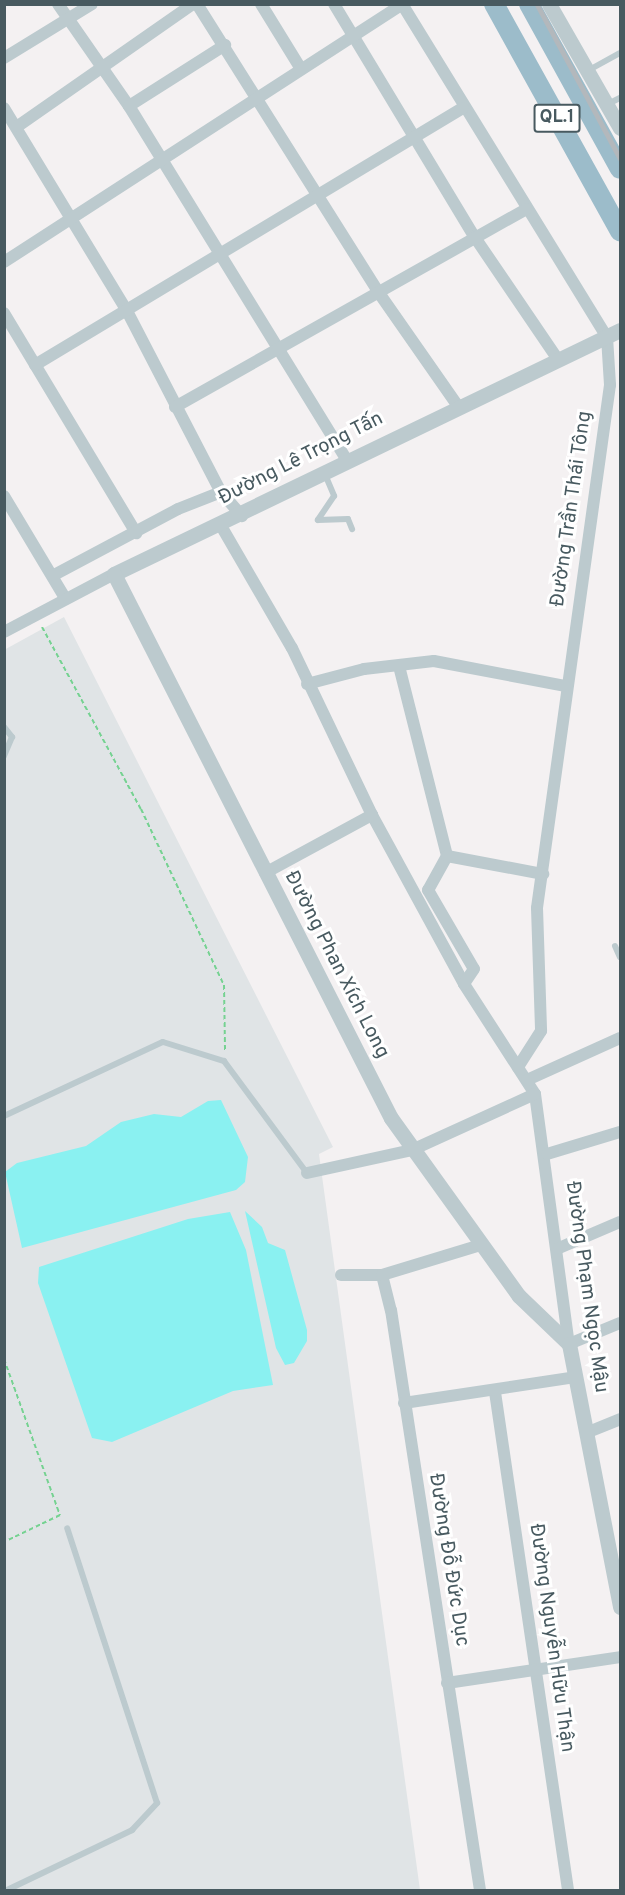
<!DOCTYPE html>
<meta charset="utf-8">
<style>
body{margin:0}
#map{position:relative;width:625px;height:1895px;overflow:hidden;background:#f4f1f2;font-family:Overpass,sans-serif}
div>[style]{position:absolute}
.airport>*{inset:0;background:#e0e4e6}
.water>*{inset:0;background:#8af1f1}
.path>*{height:2px;margin-top:-1px;transform-origin:0;background:repeating-linear-gradient(90deg,#75d291 0 4.5px,transparent 0 7.5px)}
.service>*{height:6px;margin:-3px;padding:0 3px;transform-origin:3px;border-radius:3px;background:#bccace}
.minor>*{height:12px;margin:-6px;padding:0 6px;transform-origin:6px;border-radius:6px;background:#bccace}
.tertiary>*{height:15px;margin:-7.5px;padding:0 7.5px;transform-origin:7.5px;border-radius:7.5px;background:#bccace}
.trunk>*{height:20px;margin:-10px;padding:0 10px;transform-origin:10px;border-radius:10px;background:#9cbcca}
.rail>*{height:4.5px;margin:-2.25px;padding:0 2.25px;transform-origin:2.25px;border-radius:2.25px;background:#b3b8bc}
span{translate:-50% -50%;white-space:nowrap;text-align:center;line-height:1.15;-webkit-text-stroke:6px #fff;paint-order:stroke}
.shield-label span{padding:2px 4px;background:#fff;border:2px solid;border-radius:4px;-webkit-text-stroke-width:0}
.shield-label{font-size:18px;color:#485a60;font-weight:700}
.street-label{font-size:20px;color:#485a60}
.frame{position:absolute;inset:0;border:6px solid #485a60;pointer-events:none}
</style>
<div id="map">
<div class="airport">
<div style="clip-path:polygon(64px 617px,333px 1147px,319px 1154px,420px 1890px,5px 1890px,4px 650px)"></div>
</div>
<div class="water">
<div style="clip-path:polygon(221px 1100px,248px 1157px,245px 1182px,236px 1190px,22px 1248px,5px 1172px,17px 1163px,86px 1146px,121px 1122px,154px 1114px,181px 1117px,208px 1101px)"></div>
<div style="clip-path:polygon(245px 1211px,262px 1227px,268px 1243px,285px 1250px,307px 1330px,307px 1341px,294px 1363px,285px 1365px,276px 1348px)"></div>
<div style="clip-path:polygon(230px 1212px,246px 1250px,273px 1385px,233px 1391px,112px 1442px,92px 1438px,38px 1283px,39px 1267px,188px 1219px)"></div>
</div>
<div class="path">
<div style="left:42px;top:627px;width:207px;rotate:61.5deg"></div>
<div style="left:141px;top:809px;width:195px;rotate:64.8deg"></div>
<div style="left:224px;top:985px;width:67px;rotate:89.1deg"></div>
<div style="left:4px;top:1359px;width:166px;rotate:70.3deg"></div>
<div style="left:60px;top:1515px;width:62px;rotate:154.3deg"></div>
</div>
<div class="service">
<div style="left:589px;top:70px;width:35px;rotate:-29deg"></div>
<div style="left:606px;top:105px;width:16px;rotate:-27deg"></div>
<div style="left:324px;top:472px;width:26px;rotate:67deg"></div>
<div style="left:334px;top:496px;width:29px;rotate:124deg"></div>
<div style="left:318px;top:520px;width:30px;rotate:-2deg"></div>
<div style="left:348px;top:519px;width:11px;rotate:68deg"></div>
<div style="left:4px;top:727px;width:13px;rotate:51deg"></div>
<div style="left:12px;top:737px;width:21px;rotate:113deg"></div>
<div style="left:615px;top:946px;width:12px;rotate:66deg"></div>
<div style="left:4px;top:1116px;width:175px;rotate:-25deg"></div>
<div style="left:163px;top:1042px;width:64px;rotate:17.3deg"></div>
<div style="left:224px;top:1061px;width:139px;rotate:53.5deg"></div>
<div style="left:7px;top:1890px;width:139px;rotate:-25.6deg"></div>
<div style="left:132px;top:1830px;width:37px;rotate:-47deg"></div>
<div style="left:157px;top:1803px;width:289px;rotate:-108.1deg"></div>
</div>
<div class="minor">
<div style="left:58px;top:4px;width:124px;rotate:55.2deg"></div>
<div style="left:129px;top:106px;width:414px;rotate:58.4deg"></div>
<div style="left:197px;top:4px;width:342px;rotate:57.8deg"></div>
<div style="left:379px;top:293px;width:136px;rotate:55.1deg"></div>
<div style="left:261px;top:4px;width:76px;rotate:58.4deg"></div>
<div style="left:334px;top:4px;width:271px;rotate:58.9deg"></div>
<div style="left:474px;top:236px;width:148px;rotate:55.8deg"></div>
<div style="left:402px;top:4px;width:391px;rotate:58.4deg"></div>
<div style="left:607px;top:337px;width:48px;rotate:86.4deg"></div>
<div style="left:610px;top:385px;width:528px;rotate:97.95deg"></div>
<div style="left:537px;top:908px;width:123px;rotate:88.1deg"></div>
<div style="left:541px;top:1031px;width:43px;rotate:122.6deg"></div>
<div style="left:4px;top:58px;width:103px;rotate:-31.5deg"></div>
<div style="left:129px;top:106px;width:114px;rotate:-32.4deg"></div>
<div style="left:4px;top:108px;width:237px;rotate:58.8deg"></div>
<div style="left:127px;top:311px;width:204px;rotate:62.6deg"></div>
<div style="left:221px;top:492px;width:32px;rotate:49deg"></div>
<div style="left:18px;top:126px;width:213px;rotate:-34.9deg"></div>
<div style="left:4px;top:262px;width:474px;rotate:-32.9deg"></div>
<div style="left:4px;top:313px;width:257px;rotate:59deg"></div>
<div style="left:35px;top:365px;width:499px;rotate:-31deg"></div>
<div style="left:175px;top:407px;width:403px;rotate:-29.4deg"></div>
<div style="left:4px;top:496px;width:119px;rotate:59.1deg"></div>
<div style="left:220px;top:524px;width:143px;rotate:59.9deg"></div>
<div style="left:292px;top:648px;width:185px;rotate:64.4deg"></div>
<div style="left:372px;top:815px;width:192px;rotate:61.4deg"></div>
<div style="left:464px;top:984px;width:131px;rotate:57.2deg"></div>
<div style="left:535px;top:1094px;width:252px;rotate:82.3deg"></div>
<div style="left:569px;top:1344px;width:55px;rotate:-22.4deg"></div>
<div style="left:54px;top:575px;width:140px;rotate:-28deg"></div>
<div style="left:178px;top:509px;width:46px;rotate:-21.6deg"></div>
<div style="left:4px;top:632px;width:124px;rotate:-27.8deg"></div>
<div style="left:399px;top:666px;width:196px;rotate:75.8deg"></div>
<div style="left:447px;top:856px;width:39px;rotate:119deg"></div>
<div style="left:428px;top:890px;width:91px;rotate:59.8deg"></div>
<div style="left:474px;top:969px;width:18px;rotate:124deg"></div>
<div style="left:307px;top:684px;width:59px;rotate:-14.7deg"></div>
<div style="left:364px;top:669px;width:70px;rotate:-6.5deg"></div>
<div style="left:434px;top:661px;width:133px;rotate:10.8deg"></div>
<div style="left:447px;top:856px;width:98px;rotate:10.6deg"></div>
<div style="left:265px;top:873px;width:122px;rotate:-28.5deg"></div>
<div style="left:527px;top:1080px;width:102px;rotate:-24.3deg"></div>
<div style="left:547px;top:1154px;width:76px;rotate:-16.8deg"></div>
<div style="left:307px;top:1173px;width:107px;rotate:-12.4deg"></div>
<div style="left:412px;top:1150px;width:135px;rotate:-24.5deg"></div>
<div style="left:559px;top:1248px;width:66px;rotate:-23.1deg"></div>
<div style="left:341px;top:1275px;width:41px"></div>
<div style="left:382px;top:1275px;width:36px;rotate:76deg"></div>
<div style="left:391px;top:1310px;width:587px;rotate:81.28deg"></div>
<div style="left:382px;top:1275px;width:103px;rotate:-16.9deg"></div>
<div style="left:495px;top:1392px;width:503px;rotate:81.66deg"></div>
<div style="left:404px;top:1403px;width:173px;rotate:-8.6deg"></div>
<div style="left:586px;top:1433px;width:37px;rotate:-22deg"></div>
<div style="left:447px;top:1683px;width:175px;rotate:-8.5deg"></div>
</div>
<div class="tertiary">
<div style="left:549px;top:4px;width:143px;rotate:60.2deg"></div>
<div style="left:620px;top:330px;width:562px;rotate:154.26deg"></div>
<div style="left:114px;top:574px;width:610px;rotate:63.02deg"></div>
<div style="left:391px;top:1118px;width:219px;rotate:54.3deg"></div>
<div style="left:519px;top:1296px;width:69px;rotate:43.8deg"></div>
<div style="left:569px;top:1344px;width:268px;rotate:79deg"></div>
</div>
<div class="trunk">
<div style="left:494px;top:4px;width:260px;rotate:61deg"></div>
<div style="left:529px;top:4px;width:188px;rotate:61.1deg"></div>
</div>
<div class="rail">
<div style="left:537px;top:4px;width:175px;rotate:61.7deg"></div>
</div>
<div class="shield-label">
<span style="left:557px;top:118px">QL.1</span>
</div>
<div class="street-label">
<span style="left:301px;top:459px;rotate:-27deg">Đường Lê Trọng Tấn</span>
<span style="left:572px;top:509px;rotate:-82deg">Đường Trần Thái Tông</span>
<span style="left:336px;top:965px;rotate:63deg">Đường Phan Xích Long</span>
<span style="left:586px;top:1287px;rotate:82deg">Đường Phạm Ngọc Mậu</span>
<span style="left:448px;top:1560px;rotate:81deg">Đường Đỗ Đức Dục</span>
<span style="left:551px;top:1638px;rotate:82deg">Đường Nguyễn Hữu Thận</span>
</div>
<div class="frame"></div>
</div>
